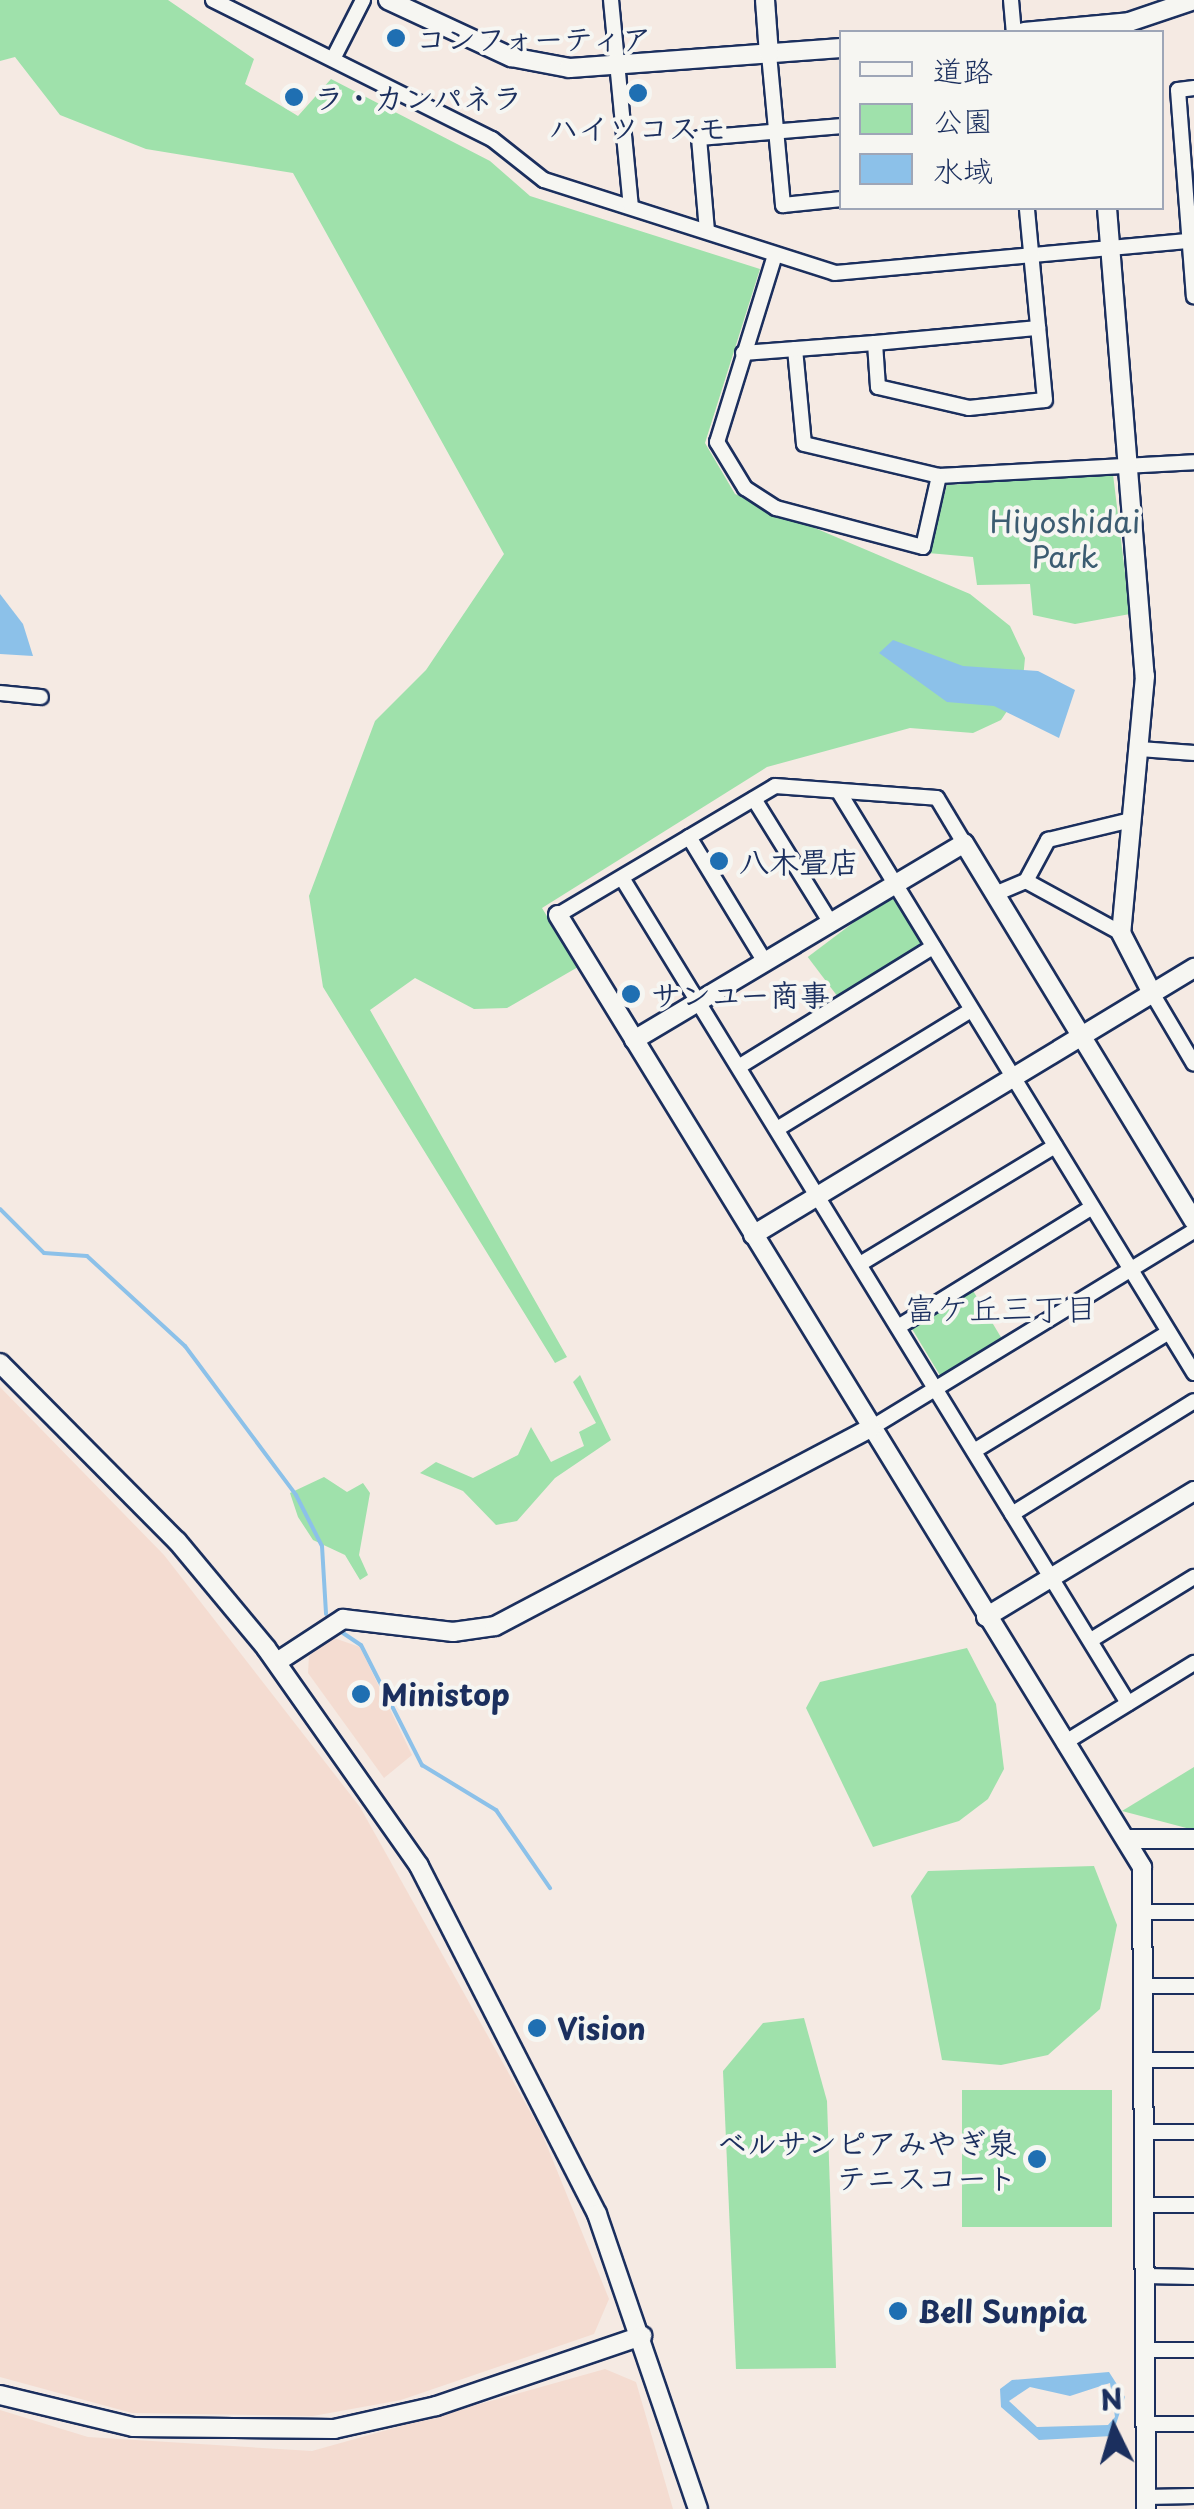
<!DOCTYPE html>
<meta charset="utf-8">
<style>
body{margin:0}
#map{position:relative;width:1194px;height:2509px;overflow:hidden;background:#f5eae3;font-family:"Playpen Sans","Klee One",sans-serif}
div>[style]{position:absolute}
.built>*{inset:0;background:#f4dcd1}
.green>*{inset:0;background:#9fe1ab;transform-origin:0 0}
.water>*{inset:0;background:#8cc1e9}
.stream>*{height:4px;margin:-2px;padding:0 2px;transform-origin:2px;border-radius:2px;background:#8cc1e9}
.roads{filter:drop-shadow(2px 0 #1b2f5e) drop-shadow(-2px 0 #1b2f5e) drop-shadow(0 2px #1b2f5e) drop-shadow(0 -2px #1b2f5e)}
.minor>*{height:14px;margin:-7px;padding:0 7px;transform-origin:7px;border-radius:7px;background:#f6f6f2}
.tertiary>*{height:18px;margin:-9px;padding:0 9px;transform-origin:9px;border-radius:9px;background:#f6f6f2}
.dots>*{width:28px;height:28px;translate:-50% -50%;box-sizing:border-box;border:5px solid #f6f6f2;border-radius:50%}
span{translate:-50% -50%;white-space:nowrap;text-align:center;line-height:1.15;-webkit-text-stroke:8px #f6f6f2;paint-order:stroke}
.poi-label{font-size:30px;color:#1b2f5e;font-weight:700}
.left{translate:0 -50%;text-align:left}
.right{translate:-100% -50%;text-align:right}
.park-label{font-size:30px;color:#3c5c71}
.neighbourhood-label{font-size:32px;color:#1b2f5e}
.legend{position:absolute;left:839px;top:30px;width:325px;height:180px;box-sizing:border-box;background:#f6f6f2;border:2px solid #9ea6b7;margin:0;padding:12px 18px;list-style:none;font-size:30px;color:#1b2f5e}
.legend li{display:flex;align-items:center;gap:20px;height:50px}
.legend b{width:50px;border:2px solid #9ea6b7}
.north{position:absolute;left:1064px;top:2379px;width:100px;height:100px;-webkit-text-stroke:8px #f6f6f2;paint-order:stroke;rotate:355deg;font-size:28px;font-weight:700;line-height:40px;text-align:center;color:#1b2f5e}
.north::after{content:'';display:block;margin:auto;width:35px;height:45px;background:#1b2f5e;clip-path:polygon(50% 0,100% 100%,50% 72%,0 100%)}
</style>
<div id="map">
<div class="built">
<div style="clip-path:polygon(0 1387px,164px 1555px,360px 1807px,541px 2131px,609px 2299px,594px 2334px,401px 2400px,313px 2416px,132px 2413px,0 2377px)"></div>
<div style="clip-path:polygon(331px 1637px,360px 1647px,412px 1755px,384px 1778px,308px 1673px,309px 1656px)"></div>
<div style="clip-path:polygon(605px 2369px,636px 2382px,673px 2509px,0 2509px,0 2410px,88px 2437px,312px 2451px)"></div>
</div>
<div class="green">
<div style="clip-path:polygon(0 0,168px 0,254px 59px,245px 84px,298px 116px,331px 79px,490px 161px,530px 196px,760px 269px,705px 443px,735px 494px,970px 594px,1010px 626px,1025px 658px,1022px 689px,1001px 720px,973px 733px,910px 728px,767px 767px,542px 908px,578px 967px,507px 1008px,474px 1009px,415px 978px,370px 1010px,567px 1357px,555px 1363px,323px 987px,309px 896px,375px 721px,426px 670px,504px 554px,293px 173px,146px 149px,60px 115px,15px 57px,0 61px)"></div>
<div style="clip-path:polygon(1113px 474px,1130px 614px,1075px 624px,1033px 615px,1030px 584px,977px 585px,973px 557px,928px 553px,947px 485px)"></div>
<div style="left:890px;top:895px;width:59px;height:103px;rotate:53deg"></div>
<div style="left:972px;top:1289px;width:63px;height:72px;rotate:59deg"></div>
<div style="clip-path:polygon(580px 1375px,611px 1440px,555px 1478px,517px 1521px,496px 1525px,463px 1491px,420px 1473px,436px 1462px,473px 1478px,518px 1455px,531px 1427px,551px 1462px,584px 1446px,579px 1432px,596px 1423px,573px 1382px)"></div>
<div style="clip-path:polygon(324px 1477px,347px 1492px,363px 1483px,370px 1493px,359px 1555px,368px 1575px,360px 1580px,345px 1555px,313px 1540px,298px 1517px,290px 1493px)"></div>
<div style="clip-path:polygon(967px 1648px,996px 1704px,1004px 1769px,988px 1799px,959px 1821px,873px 1847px,806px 1708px,820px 1682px)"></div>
<div style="clip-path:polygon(1194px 1767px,1194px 1830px,1122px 1811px)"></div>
<div style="clip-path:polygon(1094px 1866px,1117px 1925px,1100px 2009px,1048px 2055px,1001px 2065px,942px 2060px,911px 1896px,928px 1871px)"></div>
<div style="clip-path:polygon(804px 2018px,827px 2101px,836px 2368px,736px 2369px,723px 2071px,763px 2023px)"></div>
<div style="left:962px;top:2090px;width:150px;height:137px"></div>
</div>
<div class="water">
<div style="clip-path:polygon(0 594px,23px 624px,33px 656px,0 654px)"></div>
<div style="clip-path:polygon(893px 640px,963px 666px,1038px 671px,1075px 690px,1059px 738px,994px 706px,947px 702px,879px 653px)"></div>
<div style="clip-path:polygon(evenodd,1109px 2372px,1125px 2397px,1112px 2436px,1039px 2440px,1001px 2407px,1000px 2389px,1012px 2380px,1109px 2372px,1110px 2383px,1115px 2417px,1108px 2425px,1037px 2427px,1009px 2401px,1030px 2387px,1070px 2396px,1110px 2383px)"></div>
</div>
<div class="stream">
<div style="left:0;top:1209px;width:62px;rotate:45deg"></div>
<div style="left:44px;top:1253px;width:43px;rotate:4deg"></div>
<div style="left:87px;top:1256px;width:133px;rotate:42.6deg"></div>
<div style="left:185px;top:1346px;width:186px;rotate:53.3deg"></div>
<div style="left:296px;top:1495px;width:57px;rotate:63deg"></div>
<div style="left:322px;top:1546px;width:68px;rotate:86.6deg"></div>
<div style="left:340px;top:1631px;width:25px;rotate:34deg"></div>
<div style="left:361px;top:1645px;width:135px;rotate:63.1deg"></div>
<div style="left:422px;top:1765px;width:87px;rotate:31.3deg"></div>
<div style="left:496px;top:1810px;width:95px;rotate:55.3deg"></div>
</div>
<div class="roads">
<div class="minor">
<div style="left:213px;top:0;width:312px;rotate:26.5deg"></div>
<div style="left:492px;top:139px;width:66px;rotate:38.3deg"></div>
<div style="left:544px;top:180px;width:305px;rotate:17.7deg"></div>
<div style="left:835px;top:273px;width:355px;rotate:-5.2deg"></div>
<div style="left:611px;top:0;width:207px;rotate:84.5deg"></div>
<div style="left:1011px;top:0;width:32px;rotate:85deg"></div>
<div style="left:769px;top:54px;width:152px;rotate:84.7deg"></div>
<div style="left:783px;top:205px;width:59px;rotate:-5.8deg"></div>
<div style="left:333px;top:59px;width:66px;rotate:-63deg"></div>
<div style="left:1194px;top:88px;width:16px;rotate:173deg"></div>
<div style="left:1178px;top:90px;width:207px;rotate:85.6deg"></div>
<div style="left:707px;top:231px;width:93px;rotate:-94.9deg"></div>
<div style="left:699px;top:138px;width:144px;rotate:-4.8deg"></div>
<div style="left:775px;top:255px;width:196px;rotate:107.2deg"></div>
<div style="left:717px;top:442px;width:54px;rotate:58.7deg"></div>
<div style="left:745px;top:488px;width:37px;rotate:33deg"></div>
<div style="left:776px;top:508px;width:152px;rotate:14.9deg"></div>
<div style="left:923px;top:547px;width:73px;rotate:-77.3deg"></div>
<div style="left:939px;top:476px;width:255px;rotate:-3.1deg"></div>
<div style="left:875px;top:343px;width:164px;rotate:-5.3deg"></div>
<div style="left:795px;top:349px;width:95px;rotate:84.6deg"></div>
<div style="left:804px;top:444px;width:139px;rotate:13.3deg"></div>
<div style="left:743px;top:353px;width:132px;rotate:-4.3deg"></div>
<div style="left:875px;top:343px;width:44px;rotate:86.1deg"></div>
<div style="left:878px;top:387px;width:93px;rotate:13deg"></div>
<div style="left:969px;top:408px;width:76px;rotate:-6deg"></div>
<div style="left:1045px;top:400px;width:193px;rotate:-95.4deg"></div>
<div style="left:0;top:693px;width:41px;rotate:5.6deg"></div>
<div style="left:1140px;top:749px;width:54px;rotate:4.2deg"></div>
<div style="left:839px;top:792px;width:681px;rotate:58.57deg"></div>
<div style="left:754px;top:799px;width:146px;rotate:58.2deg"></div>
<div style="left:689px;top:837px;width:146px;rotate:58.7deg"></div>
<div style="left:622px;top:878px;width:968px;rotate:58.48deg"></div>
<div style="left:1026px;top:881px;width:108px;rotate:28.7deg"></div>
<div style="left:995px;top:894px;width:34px;rotate:-23deg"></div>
<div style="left:1026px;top:881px;width:47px;rotate:-61.8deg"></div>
<div style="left:1048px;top:840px;width:85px;rotate:-13.5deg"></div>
<div style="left:558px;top:915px;width:252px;rotate:-30.7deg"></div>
<div style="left:775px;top:786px;width:162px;rotate:4.2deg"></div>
<div style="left:937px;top:798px;width:52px;rotate:59deg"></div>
<div style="left:1152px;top:993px;width:82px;rotate:59.4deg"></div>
<div style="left:740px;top:1066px;width:227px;rotate:-31.7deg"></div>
<div style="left:777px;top:1129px;width:228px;rotate:-31.5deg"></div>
<div style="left:860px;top:1264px;width:228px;rotate:-31.2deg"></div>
<div style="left:898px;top:1327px;width:228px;rotate:-31.7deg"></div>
<div style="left:871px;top:1428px;width:378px;rotate:-31.4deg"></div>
<div style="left:974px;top:1451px;width:228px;rotate:-31.4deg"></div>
<div style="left:1012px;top:1514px;width:214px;rotate:-31.8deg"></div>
<div style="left:1091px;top:1640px;width:121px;rotate:-31.5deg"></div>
<div style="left:1064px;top:1743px;width:153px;rotate:-31.6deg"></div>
<div style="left:1144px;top:1912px;width:50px"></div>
<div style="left:1144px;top:1986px;width:50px"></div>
<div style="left:1143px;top:2060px;width:51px"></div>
<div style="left:1144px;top:2132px;width:50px"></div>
<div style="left:1144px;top:2205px;width:50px"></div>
<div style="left:1145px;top:2276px;width:49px;rotate:1.2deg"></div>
<div style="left:1146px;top:2350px;width:48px"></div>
<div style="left:1146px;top:2424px;width:48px"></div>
<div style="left:1146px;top:2497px;width:48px;rotate:-1.2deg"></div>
</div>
<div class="tertiary">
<div style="left:388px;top:0;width:136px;rotate:24.9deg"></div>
<div style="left:511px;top:57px;width:59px;rotate:10.7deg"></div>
<div style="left:569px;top:68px;width:274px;rotate:-4.2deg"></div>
<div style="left:765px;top:0;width:54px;rotate:85.8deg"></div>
<div style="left:1024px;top:32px;width:105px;rotate:-5.4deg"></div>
<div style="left:1129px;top:22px;width:69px;rotate:-18.7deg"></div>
<div style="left:1107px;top:208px;width:470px;rotate:85.4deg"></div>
<div style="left:1145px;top:676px;width:258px;rotate:95.3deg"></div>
<div style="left:1121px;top:933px;width:68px;rotate:62.7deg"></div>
<div style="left:558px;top:915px;width:1117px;rotate:58.47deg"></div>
<div style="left:1142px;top:1867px;width:642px;rotate:89.64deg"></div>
<div style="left:634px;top:1040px;width:384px;rotate:-30.8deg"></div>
<div style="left:964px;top:843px;width:442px;rotate:58.7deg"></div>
<div style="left:753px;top:1235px;width:516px;rotate:-31.19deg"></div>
<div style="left:0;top:1363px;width:251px;rotate:45.2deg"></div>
<div style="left:177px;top:1541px;width:139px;rotate:50.2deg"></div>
<div style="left:266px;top:1648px;width:266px;rotate:54.9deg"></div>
<div style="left:419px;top:1866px;width:391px;rotate:62.9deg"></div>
<div style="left:597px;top:2214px;width:312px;rotate:71.1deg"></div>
<div style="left:986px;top:1617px;width:243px;rotate:-31.2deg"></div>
<div style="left:277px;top:1662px;width:79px;rotate:-33.1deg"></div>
<div style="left:343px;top:1619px;width:111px;rotate:6.7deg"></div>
<div style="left:453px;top:1632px;width:42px;rotate:-8.1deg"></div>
<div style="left:495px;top:1626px;width:425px;rotate:-27.8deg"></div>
<div style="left:1126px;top:1839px;width:68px"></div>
<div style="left:0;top:2395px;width:137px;rotate:13.5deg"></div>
<div style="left:133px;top:2427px;width:201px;rotate:0.6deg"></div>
<div style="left:334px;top:2429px;width:105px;rotate:-12.7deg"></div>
<div style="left:436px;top:2406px;width:218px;rotate:-18.8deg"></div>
</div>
</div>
<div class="dots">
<div style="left:396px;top:38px;background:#1f6fb2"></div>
<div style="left:638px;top:93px;background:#1f6fb2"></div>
<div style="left:294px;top:97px;background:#1f6fb2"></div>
<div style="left:719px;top:861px;background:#1f6fb2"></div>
<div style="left:631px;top:994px;background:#1f6fb2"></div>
<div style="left:361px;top:1694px;background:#1f6fb2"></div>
<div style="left:537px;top:2028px;background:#1f6fb2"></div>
<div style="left:1037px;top:2159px;background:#1f6fb2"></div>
<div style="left:898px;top:2311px;background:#1f6fb2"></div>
</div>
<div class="poi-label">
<span class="left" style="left:416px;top:38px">コンフォーティア</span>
<span class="left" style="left:314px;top:97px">ラ・カンパネラ</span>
<span style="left:638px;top:127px">ハイツコスモ</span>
<span class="left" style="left:739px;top:861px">八木畳店</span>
<span class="left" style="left:651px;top:994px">サンユー商事</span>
<span class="left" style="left:381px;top:1694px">Ministop</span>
<span class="left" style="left:557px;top:2028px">Vision</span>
<span class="right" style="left:1017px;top:2159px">ベルサンピアみやぎ泉<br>テニスコート</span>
<span class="left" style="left:918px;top:2311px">Bell Sunpia</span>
</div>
<div class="park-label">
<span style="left:1065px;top:538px">Hiyoshidai<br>Park</span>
</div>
<div class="neighbourhood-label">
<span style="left:1001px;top:1307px">富ケ丘三丁目</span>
</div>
<ul class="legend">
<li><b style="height:12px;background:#f6f6f2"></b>道路</li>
<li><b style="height:28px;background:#9fe1ab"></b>公園</li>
<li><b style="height:28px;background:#8cc1e9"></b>水域</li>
</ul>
<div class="north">N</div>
</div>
